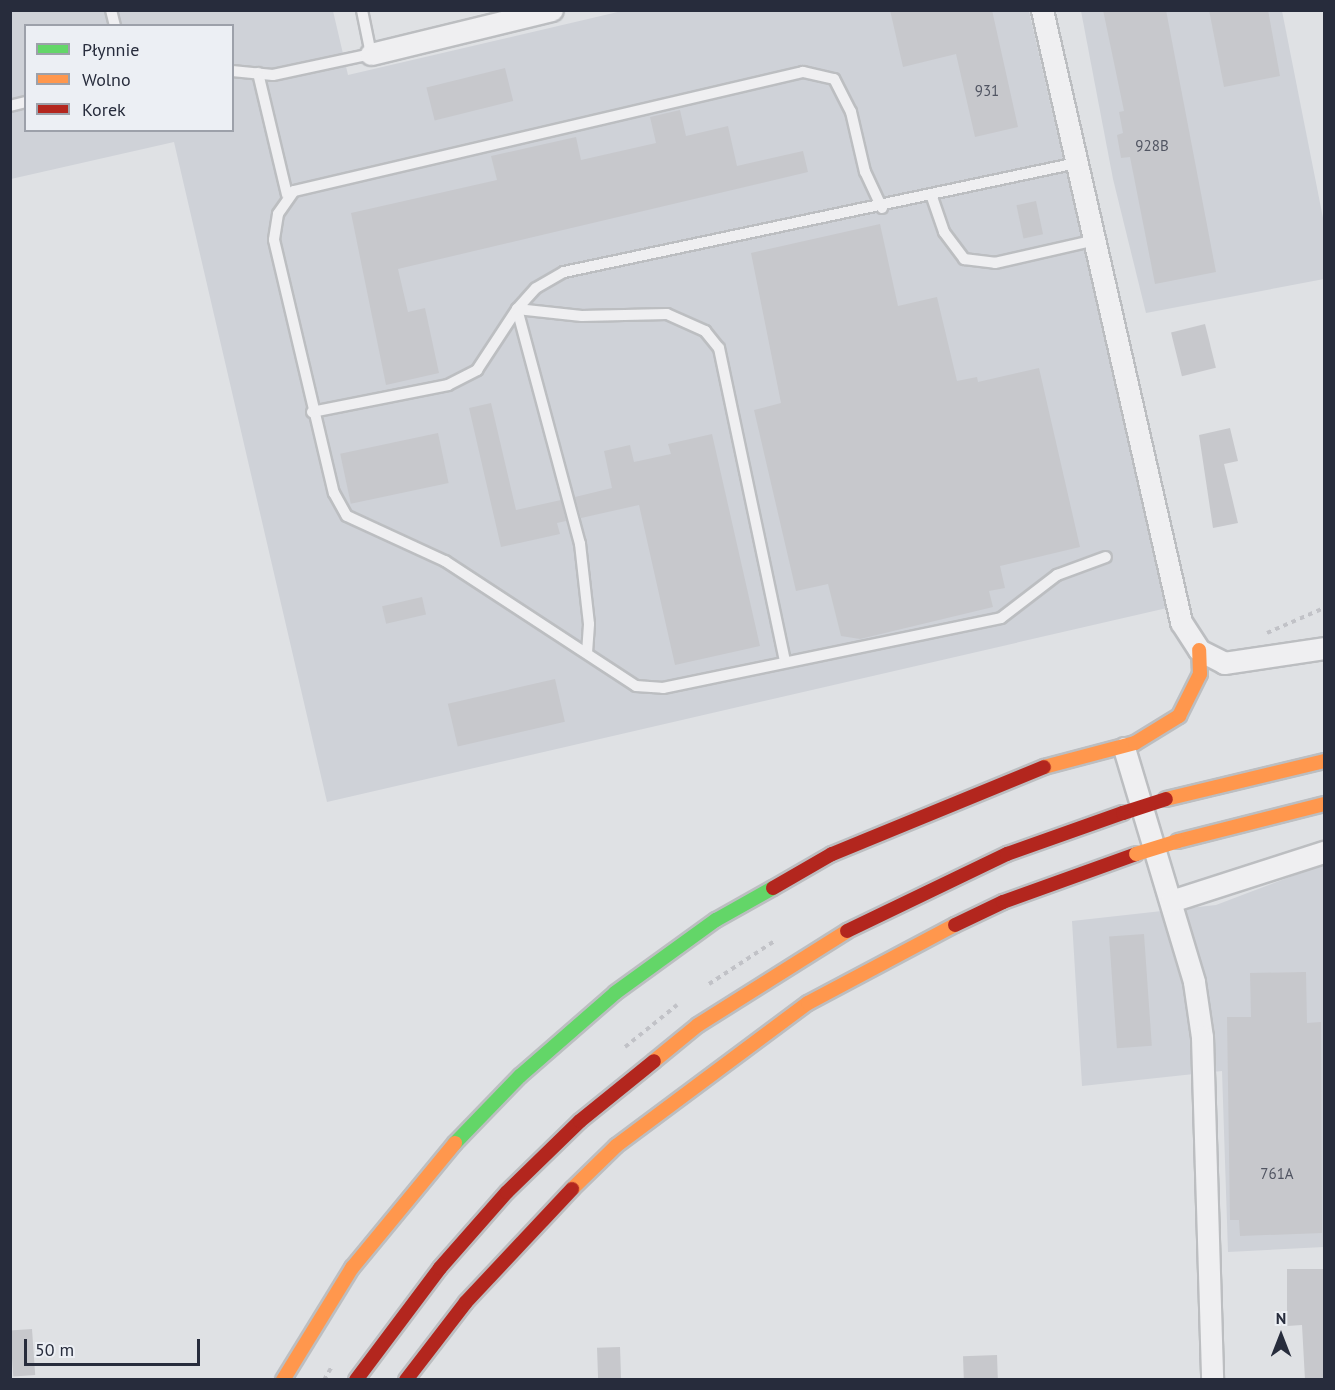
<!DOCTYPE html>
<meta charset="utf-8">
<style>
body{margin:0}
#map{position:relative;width:1335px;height:1390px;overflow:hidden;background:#dfe1e4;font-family:"PT Sans",sans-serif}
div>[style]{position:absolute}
.built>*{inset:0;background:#cfd2d8}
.building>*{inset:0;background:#c7c8cc;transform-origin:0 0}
.path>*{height:4px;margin-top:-2px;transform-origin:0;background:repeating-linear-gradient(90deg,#c1c2c7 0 4.5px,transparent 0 9px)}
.roads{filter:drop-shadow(2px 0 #bcbec1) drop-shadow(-2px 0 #bcbec1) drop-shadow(0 2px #bcbec1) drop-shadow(0 -2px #bcbec1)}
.lane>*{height:10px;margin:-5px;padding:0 5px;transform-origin:5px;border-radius:5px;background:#efeff1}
.street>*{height:21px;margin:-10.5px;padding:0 10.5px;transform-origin:10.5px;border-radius:10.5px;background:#efeff1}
.fast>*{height:14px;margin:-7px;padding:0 7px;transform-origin:7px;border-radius:7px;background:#63d668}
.slow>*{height:14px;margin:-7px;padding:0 7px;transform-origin:7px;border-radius:7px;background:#ff974d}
.jam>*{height:14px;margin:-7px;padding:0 7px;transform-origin:7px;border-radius:7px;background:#b3261e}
.slow-bridge>*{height:14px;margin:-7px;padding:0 7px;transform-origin:7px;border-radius:7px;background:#ff974d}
.jam-bridge>*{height:14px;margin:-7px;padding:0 7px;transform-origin:7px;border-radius:7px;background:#b3261e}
span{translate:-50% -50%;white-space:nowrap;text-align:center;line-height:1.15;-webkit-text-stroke:6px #eceff4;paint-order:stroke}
.number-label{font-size:15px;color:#515562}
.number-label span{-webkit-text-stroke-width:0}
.frame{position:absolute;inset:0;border:12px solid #272c3c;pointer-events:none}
.legend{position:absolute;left:24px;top:24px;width:210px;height:108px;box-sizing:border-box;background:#eceff4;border:2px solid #9da1aa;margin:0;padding:8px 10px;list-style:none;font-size:18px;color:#272c3c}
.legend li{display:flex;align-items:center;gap:12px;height:30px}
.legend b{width:30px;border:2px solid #9da1aa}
.north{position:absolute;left:1251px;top:1306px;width:60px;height:60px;-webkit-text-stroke:4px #eceff4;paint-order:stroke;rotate:0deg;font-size:16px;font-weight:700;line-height:24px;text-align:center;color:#272c3c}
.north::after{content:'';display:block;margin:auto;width:21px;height:27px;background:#272c3c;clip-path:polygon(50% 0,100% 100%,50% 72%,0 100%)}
.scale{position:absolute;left:24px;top:1339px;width:176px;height:27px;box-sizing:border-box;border:3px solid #272c3c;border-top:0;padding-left:8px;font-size:18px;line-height:21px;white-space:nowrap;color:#272c3c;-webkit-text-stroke:4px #eceff4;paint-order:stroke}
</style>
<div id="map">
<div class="built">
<div style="clip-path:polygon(evenodd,10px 11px,333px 11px,348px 75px,622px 11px,1029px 11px,1167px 608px,327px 802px,174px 142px,11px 179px,10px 11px,26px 26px,232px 26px,232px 130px,26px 130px,26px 26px)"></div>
<div style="clip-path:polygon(1081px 11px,1282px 11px,1324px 223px,1324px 279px,1146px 313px,1113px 179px)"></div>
<div style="clip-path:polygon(1324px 864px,1324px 1247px,1228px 1252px,1222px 1071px,1082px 1086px,1072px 921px,1216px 905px)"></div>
</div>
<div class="building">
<div style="clip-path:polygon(890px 10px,992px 10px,1018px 127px,975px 137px,956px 54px,903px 67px)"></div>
<div style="clip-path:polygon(1103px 10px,1166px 10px,1216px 272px,1155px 284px,1130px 157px,1121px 158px,1117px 135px,1123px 133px,1119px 112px,1124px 111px)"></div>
<div style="clip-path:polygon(1209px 10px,1268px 10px,1280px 76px,1224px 87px)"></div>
<div style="left:505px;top:68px;width:34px;height:81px;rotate:76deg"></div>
<div style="clip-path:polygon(680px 110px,686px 136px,728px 126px,737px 166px,803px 151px,808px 172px,398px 269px,408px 312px,425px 308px,439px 373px,386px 385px,351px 213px,497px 180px,491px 156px,576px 137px,581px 160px,656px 143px,650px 117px)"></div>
<div style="left:1036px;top:201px;width:34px;height:20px;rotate:78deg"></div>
<div style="clip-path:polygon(880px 224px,898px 306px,937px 297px,957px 381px,977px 377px,978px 382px,1039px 368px,1080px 547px,1000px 566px,1005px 588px,989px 591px,993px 607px,860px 639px,841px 636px,828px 584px,796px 591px,754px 410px,781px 403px,751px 253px)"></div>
<div style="left:1205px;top:324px;width:45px;height:35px;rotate:76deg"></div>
<div style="clip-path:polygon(491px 403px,516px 510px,561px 500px,566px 521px,557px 523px,560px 534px,501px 547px,469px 408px)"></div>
<div style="clip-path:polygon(1230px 428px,1238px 461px,1224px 464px,1238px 523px,1213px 528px,1199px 435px)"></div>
<div style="left:438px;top:433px;width:51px;height:100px;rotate:78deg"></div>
<div style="clip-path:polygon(712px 434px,760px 646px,675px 665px,639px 505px,581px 518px,575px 497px,612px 488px,604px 451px,630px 445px,634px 462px,671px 454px,668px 444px)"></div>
<div style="left:422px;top:597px;width:18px;height:41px;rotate:77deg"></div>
<div style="left:555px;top:679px;width:44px;height:110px;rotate:77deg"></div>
<div style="left:1144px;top:934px;width:112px;height:35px;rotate:86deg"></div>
<div style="clip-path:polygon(1306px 972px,1307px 1023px,1321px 1022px,1322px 1233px,1240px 1236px,1239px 1220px,1230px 1220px,1227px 1017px,1251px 1017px,1250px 973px)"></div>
<div style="clip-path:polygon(1287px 1269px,1324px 1269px,1324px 1380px,1305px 1380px,1302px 1325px,1287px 1326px)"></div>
<div style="left:32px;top:1329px;width:46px;height:22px;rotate:86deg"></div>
<div style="left:620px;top:1347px;width:33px;height:23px;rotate:88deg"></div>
<div style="left:997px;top:1355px;width:25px;height:34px;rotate:88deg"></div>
</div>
<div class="path">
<div style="left:1267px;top:633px;width:62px;rotate:-23.7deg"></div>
<div style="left:709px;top:984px;width:77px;rotate:-33.3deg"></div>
<div style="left:625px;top:1047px;width:67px;rotate:-38.9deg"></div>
<div style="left:324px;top:1380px;width:14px;rotate:-60deg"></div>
</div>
<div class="roads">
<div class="lane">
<div style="left:111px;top:10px;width:16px;rotate:76deg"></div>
<div style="left:232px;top:71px;width:41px;rotate:5.6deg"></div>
<div style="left:273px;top:75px;width:100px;rotate:-12.1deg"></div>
<div style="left:371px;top:54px;width:45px;rotate:-101.6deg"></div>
<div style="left:258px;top:73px;width:125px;rotate:76.6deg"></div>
<div style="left:10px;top:106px;width:16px;rotate:-14deg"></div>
<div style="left:932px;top:197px;width:37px;rotate:71deg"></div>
<div style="left:944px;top:232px;width:34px;rotate:53deg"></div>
<div style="left:964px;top:259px;width:31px;rotate:7deg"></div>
<div style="left:995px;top:263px;width:104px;rotate:-12.8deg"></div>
<div style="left:882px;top:208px;width:40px;rotate:-115deg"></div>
<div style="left:865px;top:172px;width:62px;rotate:-103.1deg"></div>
<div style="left:851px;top:112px;width:37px;rotate:-117deg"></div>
<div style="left:834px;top:79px;width:32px;rotate:-167deg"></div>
<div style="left:803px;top:72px;width:523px;rotate:166.84deg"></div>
<div style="left:294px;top:191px;width:28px;rotate:125deg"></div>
<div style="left:278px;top:214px;width:26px;rotate:99deg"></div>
<div style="left:274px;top:240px;width:260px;rotate:76.7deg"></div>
<div style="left:334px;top:493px;width:26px;rotate:61deg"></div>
<div style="left:347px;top:516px;width:108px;rotate:24.7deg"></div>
<div style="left:445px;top:561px;width:228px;rotate:33.2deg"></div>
<div style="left:636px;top:686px;width:27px;rotate:4deg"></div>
<div style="left:663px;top:688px;width:345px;rotate:-11.7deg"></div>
<div style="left:1001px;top:618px;width:71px;rotate:-37.5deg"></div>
<div style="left:1057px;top:575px;width:52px;rotate:-20.2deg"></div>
<div style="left:312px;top:412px;width:139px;rotate:-11.2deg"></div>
<div style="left:448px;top:385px;width:33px;rotate:-27deg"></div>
<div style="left:477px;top:370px;width:73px;rotate:-56.7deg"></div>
<div style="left:517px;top:309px;width:28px;rotate:-48deg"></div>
<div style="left:536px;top:288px;width:32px;rotate:-30deg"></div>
<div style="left:564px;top:272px;width:524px;rotate:-12deg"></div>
<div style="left:587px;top:653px;width:29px;rotate:-86deg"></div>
<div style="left:589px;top:624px;width:81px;rotate:-96.4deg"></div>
<div style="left:580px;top:544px;width:243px;rotate:-105deg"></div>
<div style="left:517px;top:309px;width:65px;rotate:6.1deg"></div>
<div style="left:582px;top:316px;width:85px;rotate:-1.3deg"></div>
<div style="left:667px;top:314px;width:42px;rotate:24.1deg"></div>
<div style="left:705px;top:331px;width:22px;rotate:51deg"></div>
<div style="left:719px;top:348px;width:320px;rotate:78.1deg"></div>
</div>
<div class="street">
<div style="left:1042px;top:10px;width:628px;rotate:77.2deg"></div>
<div style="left:1181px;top:622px;width:33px;rotate:57deg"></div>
<div style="left:1199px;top:650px;width:28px;rotate:27deg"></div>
<div style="left:1224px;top:663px;width:101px;rotate:-8.5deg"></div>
<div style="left:371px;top:54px;width:186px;rotate:-13.7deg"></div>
<div style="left:1124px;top:748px;width:244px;rotate:73.3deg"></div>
<div style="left:1194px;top:982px;width:56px;rotate:81.7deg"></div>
<div style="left:1202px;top:1037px;width:343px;rotate:88.3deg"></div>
<div style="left:1171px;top:901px;width:161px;rotate:-17.8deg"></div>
</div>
<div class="fast">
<div style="left:455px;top:1143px;width:93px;rotate:-45.9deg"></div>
<div style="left:520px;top:1076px;width:126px;rotate:-41.1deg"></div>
<div style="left:615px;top:993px;width:125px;rotate:-35.9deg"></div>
<div style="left:716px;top:920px;width:65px;rotate:-29.3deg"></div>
</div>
<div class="slow">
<div style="left:1044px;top:767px;width:94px;rotate:-14.8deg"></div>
<div style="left:1135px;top:743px;width:52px;rotate:-31.5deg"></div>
<div style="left:1179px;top:716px;width:47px;rotate:-63.4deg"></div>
<div style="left:1200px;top:674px;width:24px;rotate:-92deg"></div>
<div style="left:1166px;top:799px;width:163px;rotate:-13.5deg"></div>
<div style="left:1178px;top:841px;width:151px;rotate:-14.2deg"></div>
<div style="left:654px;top:1061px;width:57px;rotate:-39.3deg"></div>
<div style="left:698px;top:1025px;width:176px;rotate:-32.2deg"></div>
<div style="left:572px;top:1189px;width:62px;rotate:-44.3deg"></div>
<div style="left:616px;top:1146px;width:239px;rotate:-36.7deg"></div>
<div style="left:808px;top:1003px;width:166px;rotate:-28deg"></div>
<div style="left:283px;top:1380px;width:132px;rotate:-58.4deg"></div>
<div style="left:352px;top:1268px;width:162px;rotate:-50.5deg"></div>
</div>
<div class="jam">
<div style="left:773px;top:888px;width:68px;rotate:-30deg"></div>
<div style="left:832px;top:854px;width:229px;rotate:-22.3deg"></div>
<div style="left:955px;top:925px;width:53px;rotate:-25.6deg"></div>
<div style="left:1003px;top:902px;width:141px;rotate:-19.8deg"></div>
<div style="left:847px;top:931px;width:178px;rotate:-25.7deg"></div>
<div style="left:1007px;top:854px;width:123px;rotate:-19.5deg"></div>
<div style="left:356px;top:1380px;width:140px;rotate:-53.1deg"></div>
<div style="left:440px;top:1268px;width:101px;rotate:-48.6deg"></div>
<div style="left:507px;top:1192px;width:102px;rotate:-44.2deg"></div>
<div style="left:580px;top:1121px;width:95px;rotate:-39deg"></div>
<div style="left:406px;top:1380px;width:98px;rotate:-52.4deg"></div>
<div style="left:466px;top:1302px;width:155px;rotate:-46.8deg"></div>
</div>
</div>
<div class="slow-bridge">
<div style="left:1136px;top:854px;width:44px;rotate:-17.2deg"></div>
</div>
<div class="jam-bridge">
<div style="left:1123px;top:813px;width:45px;rotate:-18deg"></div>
</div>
<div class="number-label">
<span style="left:987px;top:91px">931</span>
<span style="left:1152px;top:146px">928B</span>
<span style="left:1277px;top:1174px">761A</span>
</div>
<div class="frame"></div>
<ul class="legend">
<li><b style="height:8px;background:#63d668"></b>Płynnie</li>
<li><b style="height:8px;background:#ff974d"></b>Wolno</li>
<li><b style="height:8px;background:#b3261e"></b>Korek</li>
</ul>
<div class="north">N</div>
<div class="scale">50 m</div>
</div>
